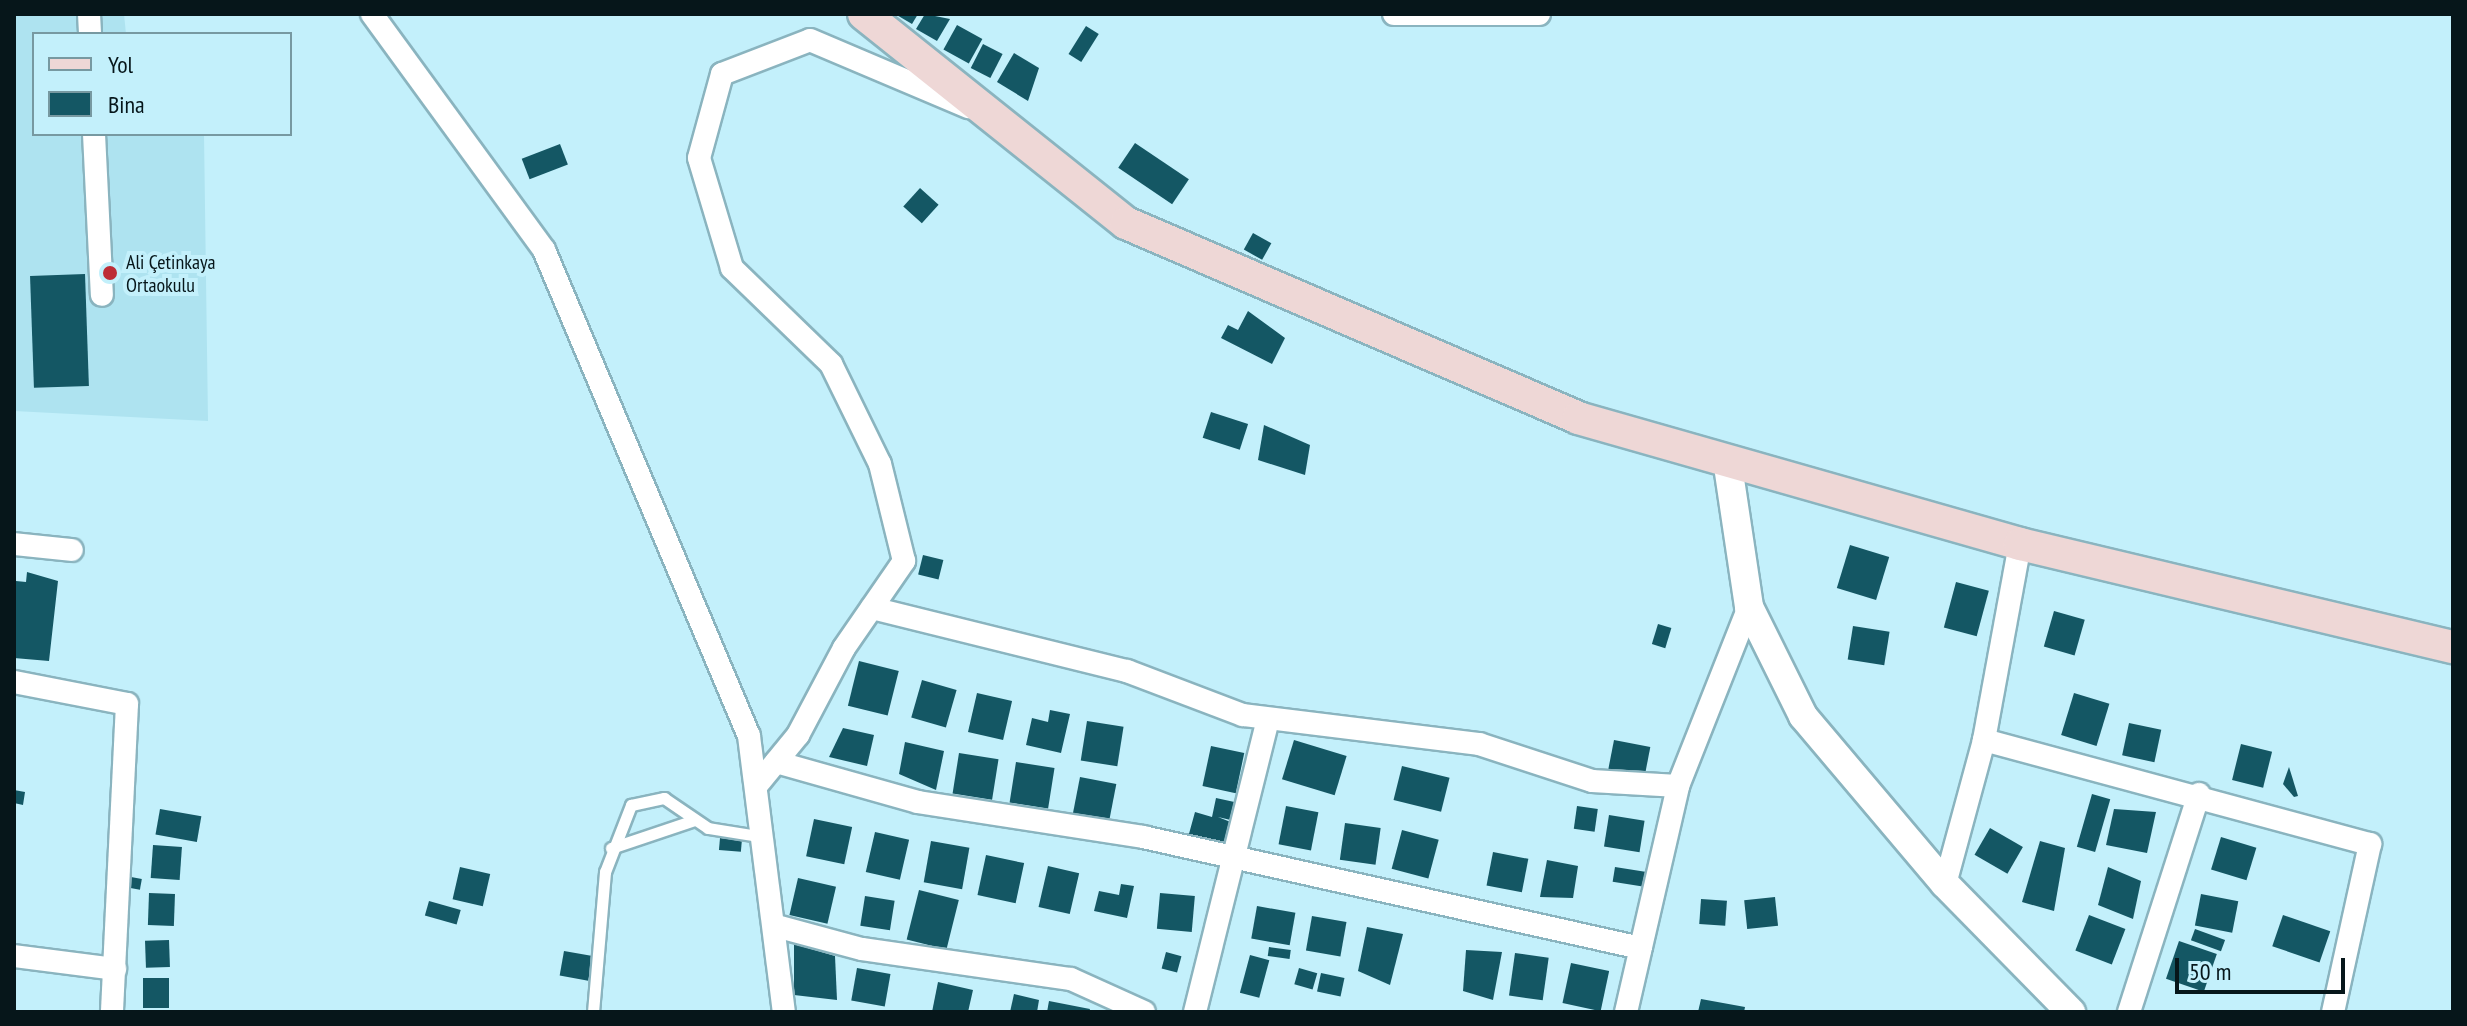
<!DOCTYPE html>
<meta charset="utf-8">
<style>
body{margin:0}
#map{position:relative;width:2467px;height:1026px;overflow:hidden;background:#c3f0fb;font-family:"PT Sans Narrow",sans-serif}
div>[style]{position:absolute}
.built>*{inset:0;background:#aee3f0}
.building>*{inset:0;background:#145764;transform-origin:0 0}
.roads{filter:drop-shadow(2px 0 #8ab4bf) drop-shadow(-2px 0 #8ab4bf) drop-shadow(0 2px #8ab4bf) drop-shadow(0 -2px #8ab4bf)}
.service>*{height:11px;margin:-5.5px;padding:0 5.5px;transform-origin:5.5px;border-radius:5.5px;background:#fff}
.minor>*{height:22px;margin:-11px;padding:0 11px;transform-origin:11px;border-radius:11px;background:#fff}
.tertiary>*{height:28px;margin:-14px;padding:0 14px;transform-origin:14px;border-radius:14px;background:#fff}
.secondary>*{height:32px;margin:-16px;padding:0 16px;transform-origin:16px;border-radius:16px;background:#eed7d6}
.dots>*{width:22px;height:22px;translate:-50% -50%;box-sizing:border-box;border:4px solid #c3f0fb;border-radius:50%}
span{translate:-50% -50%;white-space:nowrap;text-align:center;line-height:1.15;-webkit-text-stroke:8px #c3f0fb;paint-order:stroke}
.poi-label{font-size:20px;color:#06161a}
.left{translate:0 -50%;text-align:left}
.frame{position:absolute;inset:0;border:16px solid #06161a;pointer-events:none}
.legend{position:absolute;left:32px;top:32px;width:260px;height:104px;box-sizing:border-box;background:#c3f0fb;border:2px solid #7799a1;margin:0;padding:10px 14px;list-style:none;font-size:24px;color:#06161a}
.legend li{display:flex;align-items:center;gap:16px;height:40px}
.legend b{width:40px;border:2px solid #7799a1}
.scale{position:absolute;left:2175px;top:958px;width:170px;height:36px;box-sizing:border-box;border:4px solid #06161a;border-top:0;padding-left:10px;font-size:24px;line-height:28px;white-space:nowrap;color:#06161a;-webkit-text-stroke:6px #c3f0fb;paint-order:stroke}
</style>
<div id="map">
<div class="built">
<div style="clip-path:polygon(14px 14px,124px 14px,126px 34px,34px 34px,34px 134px,204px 134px,208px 421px,14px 411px)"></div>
</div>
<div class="building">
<div style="clip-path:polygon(895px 14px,918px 14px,912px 24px)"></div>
<div style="clip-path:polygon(925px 14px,950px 19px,937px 41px,916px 29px)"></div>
<div style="left:957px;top:25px;width:29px;height:28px;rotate:29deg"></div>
<div style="left:1086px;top:26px;width:15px;height:33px;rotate:32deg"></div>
<div style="left:983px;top:44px;width:22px;height:27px;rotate:27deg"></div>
<div style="clip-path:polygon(1014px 53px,1039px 68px,1028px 101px,997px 82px)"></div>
<div style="left:1135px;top:143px;width:65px;height:30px;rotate:34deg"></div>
<div style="left:560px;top:144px;width:22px;height:41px;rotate:69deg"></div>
<div style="left:920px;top:188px;width:25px;height:25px;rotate:42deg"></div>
<div style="left:1253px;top:233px;width:21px;height:19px;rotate:29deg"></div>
<div style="left:85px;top:274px;width:112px;height:55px;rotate:88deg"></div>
<div style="clip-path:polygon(1248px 311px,1285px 338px,1272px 364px,1221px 338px,1228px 325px,1238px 330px)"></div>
<div style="left:1211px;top:412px;width:39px;height:27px;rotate:18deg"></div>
<div style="clip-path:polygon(1264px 425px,1310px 445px,1305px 475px,1258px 460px)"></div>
<div style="left:1850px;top:545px;width:41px;height:45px;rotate:17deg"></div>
<div style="left:923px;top:555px;width:21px;height:20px;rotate:14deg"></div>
<div style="clip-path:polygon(27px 572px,58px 581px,49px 661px,14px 658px,16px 581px,26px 582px)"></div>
<div style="left:1956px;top:582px;width:34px;height:47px;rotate:15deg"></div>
<div style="left:2054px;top:611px;width:32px;height:37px;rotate:16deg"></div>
<div style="left:1658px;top:624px;width:14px;height:21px;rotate:17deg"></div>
<div style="left:1853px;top:626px;width:37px;height:34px;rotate:9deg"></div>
<div style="left:859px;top:661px;width:41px;height:46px;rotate:14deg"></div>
<div style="left:922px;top:680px;width:36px;height:39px;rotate:16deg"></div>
<div style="left:977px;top:693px;width:36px;height:40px;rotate:13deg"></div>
<div style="left:2074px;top:693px;width:37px;height:44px;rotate:17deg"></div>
<div style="clip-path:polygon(1050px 710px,1070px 714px,1061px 753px,1026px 745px,1032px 718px,1048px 722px)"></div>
<div style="left:1087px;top:721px;width:37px;height:40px;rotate:9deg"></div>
<div style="left:2129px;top:723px;width:33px;height:33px;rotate:12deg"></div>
<div style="clip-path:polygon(843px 728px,874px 735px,867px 766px,829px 757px)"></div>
<div style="left:1294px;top:740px;width:55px;height:41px;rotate:17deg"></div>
<div style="left:1614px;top:740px;width:37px;height:34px;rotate:11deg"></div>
<div style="clip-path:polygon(905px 742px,944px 751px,936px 790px,899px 774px)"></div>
<div style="left:2241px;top:744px;width:32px;height:37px;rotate:14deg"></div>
<div style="left:1211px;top:746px;width:34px;height:41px;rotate:12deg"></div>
<div style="left:959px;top:753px;width:40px;height:41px;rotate:9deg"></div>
<div style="left:1016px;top:762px;width:39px;height:41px;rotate:9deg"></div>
<div style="left:1402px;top:766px;width:49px;height:35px;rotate:14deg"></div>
<div style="clip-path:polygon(2289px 767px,2298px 796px,2294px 797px,2283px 784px)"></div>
<div style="left:1080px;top:777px;width:37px;height:43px;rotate:11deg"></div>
<div style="clip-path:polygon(14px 790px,25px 792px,23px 805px,14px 803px)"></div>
<div style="left:2092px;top:794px;width:19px;height:55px;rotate:16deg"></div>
<div style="clip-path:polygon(1216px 798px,1239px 803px,1235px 821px,1218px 817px,1233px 823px,1225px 852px,1187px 841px,1195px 812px,1212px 817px)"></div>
<div style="left:1286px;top:806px;width:33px;height:39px;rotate:11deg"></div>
<div style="left:1577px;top:806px;width:21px;height:23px;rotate:8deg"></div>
<div style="left:160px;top:809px;width:42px;height:26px;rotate:10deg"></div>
<div style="clip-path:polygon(2114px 809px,2156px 812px,2147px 853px,2106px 845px)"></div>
<div style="left:1609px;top:815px;width:36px;height:32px;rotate:9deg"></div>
<div style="left:814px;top:819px;width:39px;height:38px;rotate:12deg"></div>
<div style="left:1345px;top:823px;width:36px;height:37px;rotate:8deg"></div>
<div style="left:1990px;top:828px;width:38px;height:31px;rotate:30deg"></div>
<div style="left:1402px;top:830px;width:38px;height:40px;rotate:15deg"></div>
<div style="left:875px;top:832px;width:35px;height:41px;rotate:13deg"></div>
<div style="left:2221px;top:837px;width:37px;height:34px;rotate:17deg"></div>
<div style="left:720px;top:838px;width:22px;height:12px;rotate:5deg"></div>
<div style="left:931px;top:841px;width:39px;height:42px;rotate:10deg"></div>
<div style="clip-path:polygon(2040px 841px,2065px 848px,2054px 911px,2022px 902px)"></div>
<div style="left:153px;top:845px;width:29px;height:33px;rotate:4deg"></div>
<div style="left:1493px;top:852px;width:36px;height:34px;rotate:11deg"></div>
<div style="left:986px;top:855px;width:39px;height:41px;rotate:12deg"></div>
<div style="clip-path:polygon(1547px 860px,1578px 866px,1573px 898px,1540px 897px)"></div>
<div style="left:1048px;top:866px;width:32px;height:42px;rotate:13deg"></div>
<div style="left:460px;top:867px;width:31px;height:33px;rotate:13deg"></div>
<div style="left:1615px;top:867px;width:32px;height:15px;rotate:9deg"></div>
<div style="clip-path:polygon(2108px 867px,2141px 881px,2133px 919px,2098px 905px)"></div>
<div style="left:131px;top:877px;width:11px;height:11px;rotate:10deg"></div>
<div style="left:798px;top:878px;width:39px;height:38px;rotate:13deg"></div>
<div style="clip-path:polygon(1121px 884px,1134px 886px,1127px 918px,1094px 911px,1099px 891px,1119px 895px)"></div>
<div style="left:919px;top:890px;width:41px;height:51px;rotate:14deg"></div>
<div style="left:149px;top:893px;width:26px;height:32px;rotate:2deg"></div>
<div style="left:1160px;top:893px;width:35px;height:36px;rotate:5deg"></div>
<div style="left:2201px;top:894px;width:38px;height:32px;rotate:11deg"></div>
<div style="left:865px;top:896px;width:30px;height:30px;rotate:9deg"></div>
<div style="left:1775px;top:897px;width:29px;height:31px;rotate:84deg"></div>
<div style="left:1701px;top:899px;width:26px;height:25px;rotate:4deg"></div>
<div style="left:429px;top:901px;width:33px;height:15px;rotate:16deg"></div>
<div style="left:1257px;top:906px;width:39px;height:33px;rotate:10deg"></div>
<div style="left:2089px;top:915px;width:39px;height:38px;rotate:21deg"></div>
<div style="left:2283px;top:915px;width:50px;height:33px;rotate:19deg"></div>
<div style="left:1312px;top:916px;width:35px;height:35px;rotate:10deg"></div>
<div style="clip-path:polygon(1367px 927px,1403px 934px,1390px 985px,1358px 971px)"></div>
<div style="left:2195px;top:929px;width:32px;height:12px;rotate:20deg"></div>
<div style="left:169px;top:940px;width:27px;height:24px;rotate:88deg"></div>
<div style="left:2179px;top:941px;width:40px;height:40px;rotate:19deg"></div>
<div style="clip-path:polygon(794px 944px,835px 956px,837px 1000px,794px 995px)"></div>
<div style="left:1269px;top:947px;width:22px;height:9px;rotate:8deg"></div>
<div style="clip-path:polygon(1466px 950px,1502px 952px,1493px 1000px,1463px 991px)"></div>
<div style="left:564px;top:951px;width:29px;height:25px;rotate:10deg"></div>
<div style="left:1166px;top:952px;width:16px;height:17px;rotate:15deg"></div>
<div style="left:1515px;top:953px;width:34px;height:43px;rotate:8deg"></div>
<div style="left:1250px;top:955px;width:20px;height:39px;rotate:15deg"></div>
<div style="left:1571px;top:963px;width:39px;height:41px;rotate:12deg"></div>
<div style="left:857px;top:968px;width:34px;height:33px;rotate:10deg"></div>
<div style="left:1299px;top:968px;width:19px;height:17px;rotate:16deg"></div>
<div style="left:1321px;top:973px;width:24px;height:19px;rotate:12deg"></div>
<div style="left:143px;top:978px;width:26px;height:30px"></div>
<div style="clip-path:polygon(938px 982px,973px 990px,968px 1012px,932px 1012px)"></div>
<div style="clip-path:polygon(1014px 994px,1039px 1000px,1037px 1012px,1010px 1012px)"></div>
<div style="clip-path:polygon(1701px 999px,1745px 1007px,1744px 1012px,1698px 1012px)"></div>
<div style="clip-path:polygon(1049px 1001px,1090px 1009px,1089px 1012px,1047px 1012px)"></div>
</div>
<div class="roads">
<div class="service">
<div style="left:611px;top:848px;width:88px;rotate:-18.6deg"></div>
<div style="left:593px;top:1012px;width:141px;rotate:-85.1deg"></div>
<div style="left:605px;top:872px;width:72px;rotate:-68.8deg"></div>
<div style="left:631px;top:805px;width:34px;rotate:-12deg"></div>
<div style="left:664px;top:798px;width:53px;rotate:34.3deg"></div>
<div style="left:708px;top:828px;width:57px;rotate:9.1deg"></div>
</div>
<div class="minor">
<div style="left:89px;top:14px;width:20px;rotate:87deg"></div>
<div style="left:372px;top:14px;width:292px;rotate:53.9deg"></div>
<div style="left:544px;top:250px;width:527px;rotate:67.13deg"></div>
<div style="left:749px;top:736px;width:278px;rotate:82.8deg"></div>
<div style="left:1394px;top:14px;width:145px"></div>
<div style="left:94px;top:134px;width:161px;rotate:87.2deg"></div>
<div style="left:14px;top:544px;width:58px;rotate:5.9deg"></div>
<div style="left:872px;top:608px;width:263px;rotate:13.9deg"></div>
<div style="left:1127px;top:671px;width:124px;rotate:20.8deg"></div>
<div style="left:1243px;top:715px;width:238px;rotate:7deg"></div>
<div style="left:1479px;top:744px;width:119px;rotate:18.1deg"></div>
<div style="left:1592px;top:781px;width:86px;rotate:3.3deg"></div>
<div style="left:1678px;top:786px;width:193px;rotate:-68.4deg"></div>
<div style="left:14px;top:682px;width:115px;rotate:11deg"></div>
<div style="left:127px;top:704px;width:308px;rotate:92.8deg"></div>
<div style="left:1984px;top:740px;width:400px;rotate:15.1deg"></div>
<div style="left:2370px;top:844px;width:172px;rotate:102.4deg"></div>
<div style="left:776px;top:762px;width:148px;rotate:15.7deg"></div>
<div style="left:918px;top:802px;width:228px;rotate:8.8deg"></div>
<div style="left:1143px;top:837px;width:510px;rotate:12.57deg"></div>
<div style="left:757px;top:785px;width:65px;rotate:-50.6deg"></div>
<div style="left:798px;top:735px;width:98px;rotate:-62.1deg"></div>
<div style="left:844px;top:648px;width:106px;rotate:-55.4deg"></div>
<div style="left:904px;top:561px;width:100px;rotate:-103.9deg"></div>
<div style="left:880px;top:464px;width:111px;rotate:-116.1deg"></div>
<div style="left:831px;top:364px;width:138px;rotate:-135.9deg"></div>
<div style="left:732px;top:268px;width:115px;rotate:-106.7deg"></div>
<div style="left:699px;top:158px;width:87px;rotate:-74.7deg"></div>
<div style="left:722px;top:74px;width:94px;rotate:-21.1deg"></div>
<div style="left:810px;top:40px;width:172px;rotate:23deg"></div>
<div style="left:1945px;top:884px;width:149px;rotate:-74.8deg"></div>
<div style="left:1984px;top:740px;width:199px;rotate:-79.6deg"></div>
<div style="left:776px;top:926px;width:89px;rotate:15deg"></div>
<div style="left:862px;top:949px;width:211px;rotate:8.2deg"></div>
<div style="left:1071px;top:979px;width:80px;rotate:24.3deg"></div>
<div style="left:14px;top:956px;width:102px;rotate:7.3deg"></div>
<div style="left:1195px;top:1012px;width:301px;rotate:-76deg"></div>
<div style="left:1626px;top:1012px;width:232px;rotate:-77deg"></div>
<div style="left:2129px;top:1012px;width:229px;rotate:-72.2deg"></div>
</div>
<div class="tertiary">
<div style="left:1728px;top:466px;width:143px;rotate:81.5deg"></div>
<div style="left:1749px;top:607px;width:122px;rotate:63.6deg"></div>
<div style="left:1803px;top:716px;width:220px;rotate:49.8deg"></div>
<div style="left:1945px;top:884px;width:180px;rotate:45.5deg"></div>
</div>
<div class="secondary">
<div style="left:864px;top:14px;width:335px;rotate:38.6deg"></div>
<div style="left:1126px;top:223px;width:492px;rotate:23.3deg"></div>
<div style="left:1578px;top:418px;width:460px;rotate:15.9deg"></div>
<div style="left:2020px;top:544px;width:445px;rotate:13.4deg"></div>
</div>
</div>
<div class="dots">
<div style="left:110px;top:273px;background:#bd2d36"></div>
</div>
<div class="poi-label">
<span class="left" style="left:126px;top:274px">Ali Çetinkaya<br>Ortaokulu</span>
</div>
<div class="frame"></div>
<ul class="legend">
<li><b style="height:10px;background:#eed7d6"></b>Yol</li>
<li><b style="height:22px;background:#145764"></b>Bina</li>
</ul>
<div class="scale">50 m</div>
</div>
